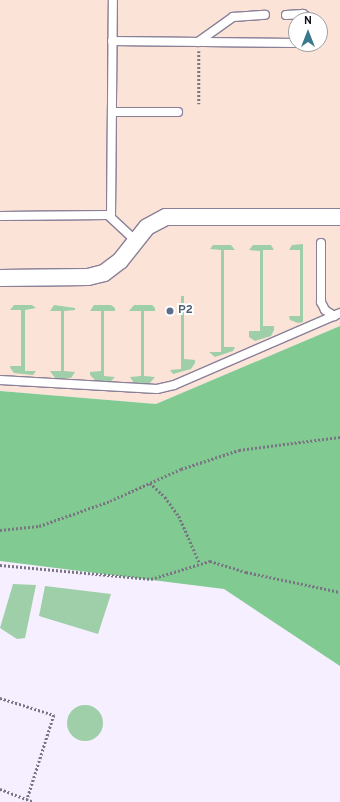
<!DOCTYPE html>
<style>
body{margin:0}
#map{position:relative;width:340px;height:802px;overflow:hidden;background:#f5efff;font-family:Overpass,sans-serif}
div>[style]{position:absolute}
.medical>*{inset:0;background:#fbe3d8}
.green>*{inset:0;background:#9ecfa8}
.round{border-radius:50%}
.forest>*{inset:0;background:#81ca92}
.path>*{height:2.5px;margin-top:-1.25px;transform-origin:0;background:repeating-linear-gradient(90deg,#7a7582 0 2px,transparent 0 4px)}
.roads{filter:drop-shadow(1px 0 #8a8098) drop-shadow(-1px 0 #8a8098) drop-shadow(0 1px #8a8098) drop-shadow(0 -1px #8a8098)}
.service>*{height:8px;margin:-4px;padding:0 4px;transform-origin:4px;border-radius:4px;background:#fff}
.minor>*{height:16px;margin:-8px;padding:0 8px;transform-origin:8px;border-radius:8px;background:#fff}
.dots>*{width:11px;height:11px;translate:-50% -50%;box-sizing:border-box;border:2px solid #fff;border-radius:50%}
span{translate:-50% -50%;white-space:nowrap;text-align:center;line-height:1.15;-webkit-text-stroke:4px #fff;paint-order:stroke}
.service-label{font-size:12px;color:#4e5e75;font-weight:700}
.left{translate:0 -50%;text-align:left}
.north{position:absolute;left:288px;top:12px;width:40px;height:40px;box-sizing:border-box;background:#fff;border:1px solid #a19fa3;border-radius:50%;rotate:0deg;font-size:11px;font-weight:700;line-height:16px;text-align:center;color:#130f18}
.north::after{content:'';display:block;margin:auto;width:14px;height:18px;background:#3a788e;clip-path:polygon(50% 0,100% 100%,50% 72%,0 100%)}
</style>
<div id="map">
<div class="medical">
<div style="clip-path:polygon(evenodd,0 0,340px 0,340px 326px,156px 404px,0 391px,0 0,296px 20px,320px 20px,320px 44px,296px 44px,296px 20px)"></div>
</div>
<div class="green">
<div style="clip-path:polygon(303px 244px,303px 322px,298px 323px,290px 320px,289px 316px,300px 316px,300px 250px,289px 250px,292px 245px)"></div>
<div style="clip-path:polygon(213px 245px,231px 245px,235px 250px,224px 250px,224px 347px,235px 347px,233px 351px,215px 357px,209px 352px,221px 352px,221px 250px,210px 249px)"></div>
<div style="clip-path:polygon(253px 245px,271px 245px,274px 250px,263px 250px,263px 326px,274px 326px,274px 330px,271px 336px,255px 341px,249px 337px,249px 331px,260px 331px,260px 251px,249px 250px)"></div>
<div style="clip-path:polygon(181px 296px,184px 296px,184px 359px,195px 360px,195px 363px,191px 369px,173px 374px,170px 370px,181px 369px)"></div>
<div style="clip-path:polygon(14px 305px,32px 305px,36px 308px,25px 310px,25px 371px,36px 371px,33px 375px,14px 373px,11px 369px,10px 366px,21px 366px,21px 310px,10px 310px)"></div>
<div style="clip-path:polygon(54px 305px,75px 308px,75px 310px,64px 311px,64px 371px,75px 372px,71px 378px,55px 378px,50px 371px,61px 371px,61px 311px,50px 311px)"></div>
<div style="clip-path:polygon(94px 305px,111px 305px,115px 308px,115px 311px,104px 311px,104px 376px,115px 377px,110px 382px,96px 381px,90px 375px,90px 372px,101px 371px,101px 311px,90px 311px)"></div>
<div style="clip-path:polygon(134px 305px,152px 305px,155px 308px,155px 311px,144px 311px,144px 376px,155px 377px,148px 385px,134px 383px,130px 377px,141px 376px,141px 311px,129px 311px)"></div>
<div style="clip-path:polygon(13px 584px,36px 585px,25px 638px,17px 639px,0 628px)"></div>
<div style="clip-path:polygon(45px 586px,111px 594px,98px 634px,39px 616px)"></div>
<div class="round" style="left:67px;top:705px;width:36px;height:36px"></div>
</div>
<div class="forest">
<div style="clip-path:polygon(340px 326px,340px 666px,224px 589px,0 561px,0 391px,156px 404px)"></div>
</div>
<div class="path">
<div style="left:199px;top:51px;width:53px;rotate:90deg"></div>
<div style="left:150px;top:483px;width:21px;rotate:43deg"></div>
<div style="left:165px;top:497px;width:24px;rotate:54deg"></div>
<div style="left:179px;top:516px;width:52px;rotate:66.4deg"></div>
<div style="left:0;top:530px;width:39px;rotate:-6deg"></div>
<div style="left:39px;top:526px;width:75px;rotate:-19.4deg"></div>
<div style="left:110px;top:501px;width:78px;rotate:-24.3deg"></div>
<div style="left:181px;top:469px;width:61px;rotate:-18.1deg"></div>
<div style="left:239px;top:450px;width:102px;rotate:-7.3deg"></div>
<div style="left:0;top:565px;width:152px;rotate:5.3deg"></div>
<div style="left:151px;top:579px;width:62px;rotate:-17deg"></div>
<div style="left:210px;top:561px;width:38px;rotate:17deg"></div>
<div style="left:246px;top:572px;width:96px;rotate:12deg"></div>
<div style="left:0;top:698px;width:57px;rotate:17.5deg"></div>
<div style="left:54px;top:715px;width:89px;rotate:107.6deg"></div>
<div style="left:0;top:789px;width:36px;rotate:21deg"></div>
</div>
<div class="roads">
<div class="service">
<div style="left:286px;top:15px;width:17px;rotate:-3deg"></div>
<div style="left:303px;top:14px;width:11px;rotate:34deg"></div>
<div style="left:112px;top:41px;width:184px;rotate:0.6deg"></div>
<div style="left:198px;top:42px;width:43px;rotate:-35.5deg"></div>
<div style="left:233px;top:17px;width:32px;rotate:-4deg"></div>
<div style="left:112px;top:112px;width:66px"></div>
<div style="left:0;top:216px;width:108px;rotate:-0.5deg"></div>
<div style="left:108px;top:215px;width:37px;rotate:43deg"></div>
<div style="left:111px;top:216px;width:216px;rotate:-89.5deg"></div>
<div style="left:321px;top:243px;width:59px;rotate:90deg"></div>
<div style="left:321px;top:302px;width:9px;rotate:63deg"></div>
<div style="left:325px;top:310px;width:11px;rotate:34deg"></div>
<div style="left:0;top:380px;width:157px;rotate:3.3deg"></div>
<div style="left:157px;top:389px;width:17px;rotate:-13deg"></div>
<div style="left:174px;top:385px;width:181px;rotate:-23.4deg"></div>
</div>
<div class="minor">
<div style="left:0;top:278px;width:88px;rotate:-0.7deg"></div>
<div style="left:88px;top:277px;width:16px;rotate:-14deg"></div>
<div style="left:104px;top:273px;width:20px;rotate:-37deg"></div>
<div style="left:120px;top:261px;width:43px;rotate:-51.5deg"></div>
<div style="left:147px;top:227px;width:21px;rotate:-28deg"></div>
<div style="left:166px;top:217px;width:174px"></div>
</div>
</div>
<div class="dots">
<div style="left:170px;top:311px;background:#5c6f8a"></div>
</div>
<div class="service-label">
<span class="left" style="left:178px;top:311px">P2</span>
</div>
<div class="north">N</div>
</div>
